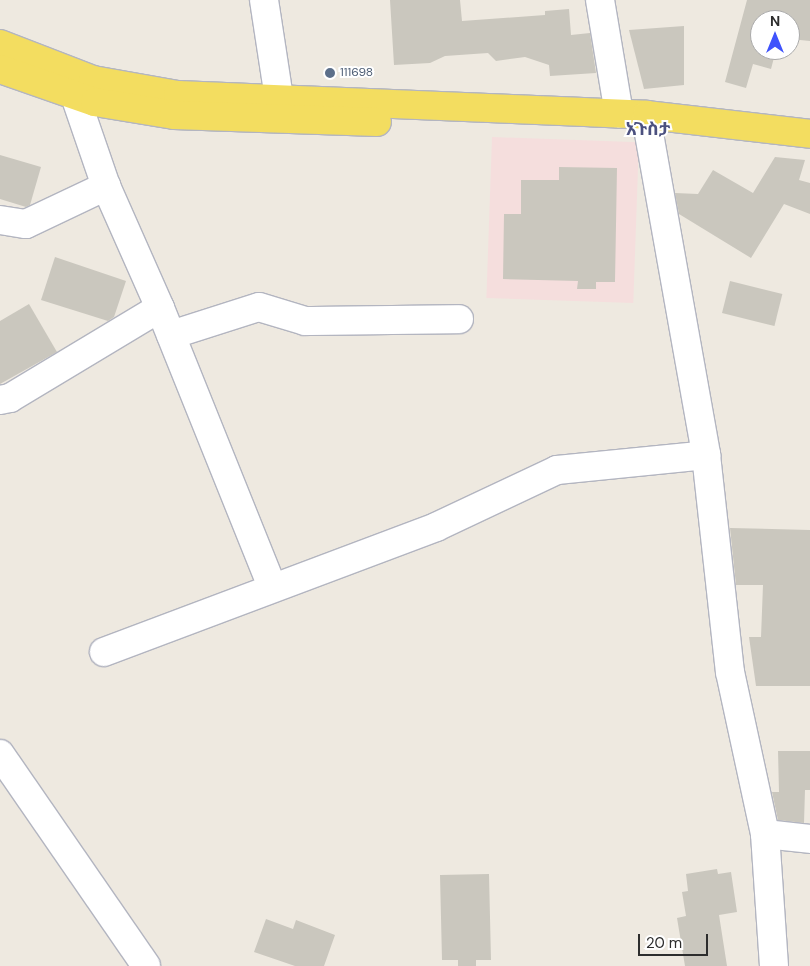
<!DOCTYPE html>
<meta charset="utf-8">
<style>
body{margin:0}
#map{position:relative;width:810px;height:966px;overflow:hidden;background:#eee9e0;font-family:"DM Sans","Noto Sans Ethiopic",sans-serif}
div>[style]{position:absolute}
.medical>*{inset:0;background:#f5dedd;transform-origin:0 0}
.building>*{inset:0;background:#cac7be;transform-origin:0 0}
.roads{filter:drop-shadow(1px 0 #b3b5c0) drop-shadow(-1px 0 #b3b5c0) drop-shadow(0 1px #b3b5c0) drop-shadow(0 -1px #b3b5c0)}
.minor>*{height:28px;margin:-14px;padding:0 14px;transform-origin:14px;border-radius:14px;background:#fff}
.major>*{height:28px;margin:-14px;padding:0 14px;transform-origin:14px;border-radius:14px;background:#f3dd60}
.dots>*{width:14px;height:14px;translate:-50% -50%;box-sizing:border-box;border:2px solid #fff;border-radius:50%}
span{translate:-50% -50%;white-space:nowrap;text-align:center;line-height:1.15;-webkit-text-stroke:4px #fff;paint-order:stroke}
.service-label{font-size:12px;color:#4e5e75}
.left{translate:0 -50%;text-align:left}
.district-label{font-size:18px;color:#4c517f;font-weight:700}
.north{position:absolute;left:750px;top:10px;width:50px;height:50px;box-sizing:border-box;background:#fff;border:1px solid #ababab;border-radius:50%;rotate:0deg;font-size:14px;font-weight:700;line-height:20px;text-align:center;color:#2d2d2d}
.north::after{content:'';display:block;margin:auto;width:18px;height:22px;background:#3f53fc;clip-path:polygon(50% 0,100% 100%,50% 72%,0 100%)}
.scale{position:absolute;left:638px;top:934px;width:70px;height:22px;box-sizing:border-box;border:2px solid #2d2d2d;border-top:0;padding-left:6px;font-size:15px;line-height:18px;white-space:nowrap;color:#2d2d2d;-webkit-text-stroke:4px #fff;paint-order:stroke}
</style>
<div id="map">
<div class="medical">
<div style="left:492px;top:137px;width:147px;height:161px;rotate:2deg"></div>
</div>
<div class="building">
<div style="clip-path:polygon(390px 0,460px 0,462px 21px,545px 15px,545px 11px,569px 9px,571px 35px,590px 33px,596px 73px,550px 76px,549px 65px,525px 57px,496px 61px,488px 53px,445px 56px,430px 63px,394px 65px)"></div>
<div style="clip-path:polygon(747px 0,810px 0,810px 41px,790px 39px,790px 20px,760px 20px,760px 50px,776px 50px,771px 69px,753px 64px,746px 88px,725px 82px)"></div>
<div style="clip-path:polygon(684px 26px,684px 85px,644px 89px,629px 30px)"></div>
<div style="clip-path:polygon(0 155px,41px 167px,30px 205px,26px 207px,0 199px)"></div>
<div style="clip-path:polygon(775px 157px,805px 160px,799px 180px,810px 183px,810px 214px,784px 204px,751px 258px,679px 214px,675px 193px,698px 194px,713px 170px,753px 193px)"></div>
<div style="clip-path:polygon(559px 167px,617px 168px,615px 282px,596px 282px,596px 289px,577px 289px,578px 281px,503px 279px,504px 214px,521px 214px,521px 180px,559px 180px)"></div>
<div style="clip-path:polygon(55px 257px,126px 281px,114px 317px,108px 321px,41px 300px)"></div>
<div style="left:730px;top:281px;width:54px;height:33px;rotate:14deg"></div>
<div style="clip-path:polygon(29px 304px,57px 352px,0 384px,0 321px)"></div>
<div style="clip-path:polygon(730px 528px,810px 530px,810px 686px,756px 686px,749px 637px,761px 637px,763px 585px,736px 585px)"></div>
<div style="clip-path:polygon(778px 751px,810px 751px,810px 790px,805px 790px,804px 823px,778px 820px,772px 792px,779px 792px)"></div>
<div style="clip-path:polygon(717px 869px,718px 874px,731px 872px,737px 912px,719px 915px,727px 966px,685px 966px,677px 918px,686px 916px,682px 892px,688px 891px,686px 874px)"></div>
<div style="clip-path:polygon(489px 874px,491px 960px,476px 960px,476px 966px,458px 966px,458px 960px,442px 960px,440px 875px)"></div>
<div style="clip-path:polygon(266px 919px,293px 929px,296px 920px,335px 935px,324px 966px,295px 966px,254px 952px)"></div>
</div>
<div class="roads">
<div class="minor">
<div style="left:264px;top:0;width:99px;rotate:81.3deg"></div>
<div style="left:600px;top:0;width:115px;rotate:80.5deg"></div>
<div style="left:75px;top:96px;width:95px;rotate:71deg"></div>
<div style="left:106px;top:186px;width:133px;rotate:66.1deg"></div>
<div style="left:160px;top:308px;width:301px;rotate:68.1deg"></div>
<div style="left:648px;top:128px;width:332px;rotate:79.9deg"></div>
<div style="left:706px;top:455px;width:218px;rotate:83.7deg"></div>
<div style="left:730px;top:672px;width:166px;rotate:77.8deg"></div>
<div style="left:765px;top:834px;width:45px;rotate:6.3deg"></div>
<div style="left:0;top:220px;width:26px;rotate:9deg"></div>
<div style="left:26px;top:224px;width:89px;rotate:-25.4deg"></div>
<div style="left:171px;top:335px;width:92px;rotate:-17.7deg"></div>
<div style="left:259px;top:307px;width:48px;rotate:16.9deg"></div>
<div style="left:305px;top:321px;width:154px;rotate:-0.7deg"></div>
<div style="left:0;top:400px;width:10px;rotate:-11deg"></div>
<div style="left:10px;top:398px;width:175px;rotate:-31deg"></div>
<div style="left:104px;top:652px;width:355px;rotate:-20.6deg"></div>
<div style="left:436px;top:527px;width:134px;rotate:-25.2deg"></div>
<div style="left:557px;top:470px;width:150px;rotate:-5.7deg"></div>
<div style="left:0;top:754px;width:257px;rotate:55.4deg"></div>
<div style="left:765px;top:834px;width:132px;rotate:86.1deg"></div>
</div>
<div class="major">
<div style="left:0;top:44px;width:100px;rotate:21.2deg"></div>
<div style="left:93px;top:80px;width:86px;rotate:10deg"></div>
<div style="left:178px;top:95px;width:469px;rotate:2.4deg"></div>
<div style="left:647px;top:115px;width:164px;rotate:6.6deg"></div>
<div style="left:0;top:69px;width:101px;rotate:19.2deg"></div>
<div style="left:95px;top:102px;width:80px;rotate:9.3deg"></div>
<div style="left:174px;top:115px;width:203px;rotate:2deg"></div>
</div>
</div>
<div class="dots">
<div style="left:330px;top:73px;background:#5c6f8a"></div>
</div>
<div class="service-label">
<span class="left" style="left:340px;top:73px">111698</span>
</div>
<div class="district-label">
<span style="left:648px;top:129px">አጉስታ</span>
</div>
<div class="north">N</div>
<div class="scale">20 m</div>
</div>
